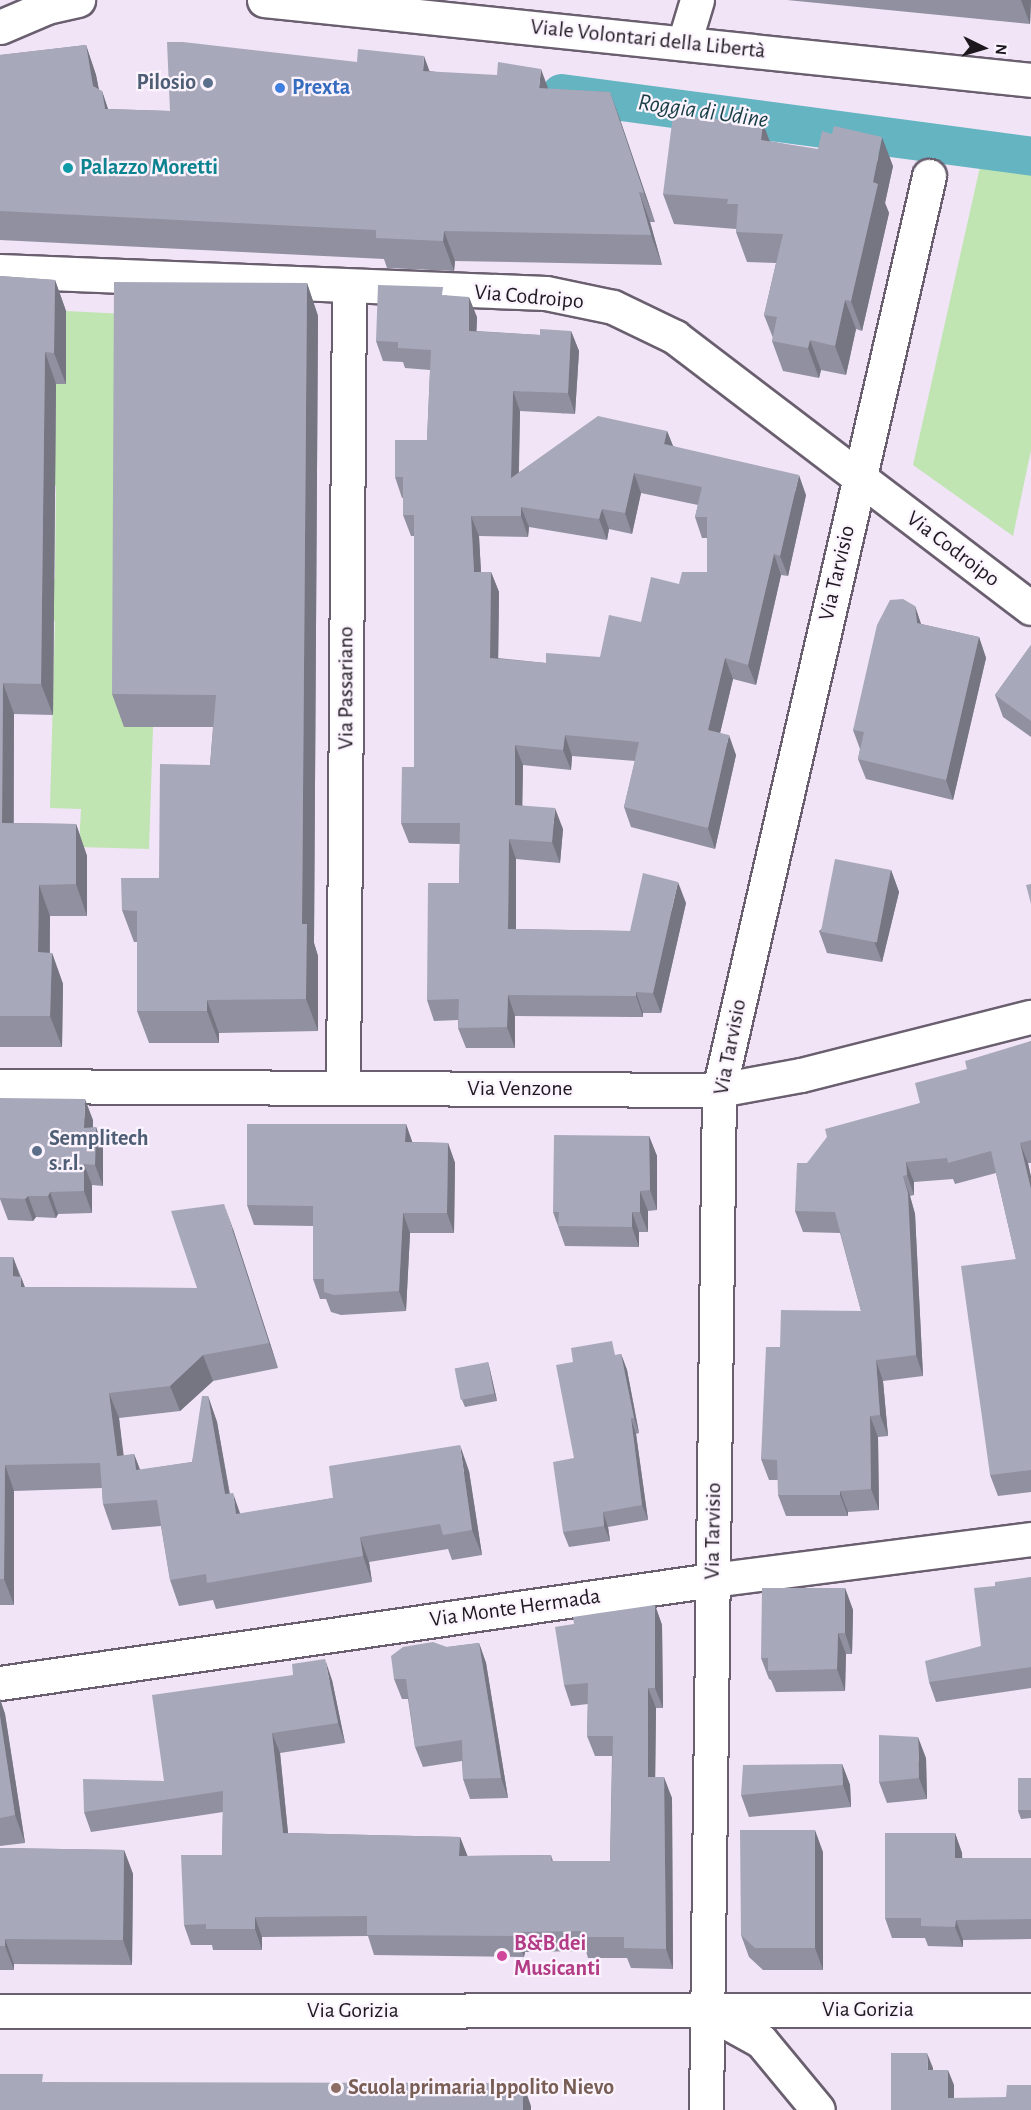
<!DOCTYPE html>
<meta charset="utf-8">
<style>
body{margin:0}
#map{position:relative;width:1031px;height:2110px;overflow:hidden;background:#f0e4f6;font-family:"Alegreya Sans",sans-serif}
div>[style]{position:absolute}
.green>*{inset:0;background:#c0e4b2}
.canal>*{height:39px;margin:-19.5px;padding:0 19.5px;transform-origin:19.5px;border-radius:19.5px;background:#65b4c2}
.roads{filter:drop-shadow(2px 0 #6a5f6f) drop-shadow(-2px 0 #6a5f6f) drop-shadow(0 2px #6a5f6f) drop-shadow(0 -2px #6a5f6f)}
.minor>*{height:33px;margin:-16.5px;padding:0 16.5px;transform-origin:16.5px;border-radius:16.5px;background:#fff}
.tertiary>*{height:33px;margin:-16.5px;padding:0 16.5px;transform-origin:16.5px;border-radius:16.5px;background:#fff}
.primary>*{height:33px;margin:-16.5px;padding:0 16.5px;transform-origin:16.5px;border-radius:16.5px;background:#fff}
.wall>*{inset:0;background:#9090a1}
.shaded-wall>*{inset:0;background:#767683}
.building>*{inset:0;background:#a8a8bb;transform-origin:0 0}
.dots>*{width:16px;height:16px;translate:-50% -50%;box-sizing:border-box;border:3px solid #fbf3fe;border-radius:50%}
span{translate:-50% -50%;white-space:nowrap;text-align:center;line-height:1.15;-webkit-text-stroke:4.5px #fbf3fe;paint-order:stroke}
.street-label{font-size:22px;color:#1d181e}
.service-label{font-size:22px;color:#4e5e75;font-weight:700}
.right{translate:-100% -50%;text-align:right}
.left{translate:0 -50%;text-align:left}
.shop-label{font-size:22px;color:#366cbe;font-weight:700}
.culture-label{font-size:22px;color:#0d838f;font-weight:700}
.hotel-label{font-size:22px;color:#b23c85;font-weight:700}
.education-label{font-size:22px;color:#785e54;font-weight:700}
.water-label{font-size:24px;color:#193f46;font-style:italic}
.north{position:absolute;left:953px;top:18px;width:60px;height:60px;-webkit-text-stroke:4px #fbf3fe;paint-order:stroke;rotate:95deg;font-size:16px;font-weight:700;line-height:24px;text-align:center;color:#1d181e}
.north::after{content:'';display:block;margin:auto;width:21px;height:27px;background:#1d181e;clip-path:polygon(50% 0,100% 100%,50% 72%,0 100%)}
</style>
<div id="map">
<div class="green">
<div style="clip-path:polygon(980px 167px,1031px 174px,1031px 450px,1013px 536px,913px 465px)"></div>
<div style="clip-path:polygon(66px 311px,126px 314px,153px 727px,149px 849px,79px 847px,81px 809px,50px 808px,55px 621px,37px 621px,37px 579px,55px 579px,56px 486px,38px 485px,56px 384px,66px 384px)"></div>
</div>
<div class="canal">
<div style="left:561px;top:93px;width:474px;rotate:7.6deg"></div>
</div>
<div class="roads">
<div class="minor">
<div style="left:684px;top:43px;width:45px;rotate:-73.2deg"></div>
<div style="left:0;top:271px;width:546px;rotate:2.31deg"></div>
<div style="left:546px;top:293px;width:68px;rotate:11.8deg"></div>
<div style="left:613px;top:307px;width:69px;rotate:25.8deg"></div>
<div style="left:675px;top:337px;width:447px;rotate:37.3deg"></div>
<div style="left:0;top:1086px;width:719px;rotate:0.32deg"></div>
<div style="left:719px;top:1090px;width:83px;rotate:-10.4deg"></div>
<div style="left:801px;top:1075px;width:237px;rotate:-14.2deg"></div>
<div style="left:343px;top:1088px;width:801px;rotate:-89.57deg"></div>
<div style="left:0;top:1683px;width:719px;rotate:-8.23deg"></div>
<div style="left:712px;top:1580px;width:322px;rotate:-7.3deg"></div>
<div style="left:705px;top:2010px;width:64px;rotate:29deg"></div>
<div style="left:761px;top:2041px;width:89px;rotate:50.4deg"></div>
<div style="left:706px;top:2110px;width:1020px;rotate:-89.27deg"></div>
<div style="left:719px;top:1090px;width:938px;rotate:-77.06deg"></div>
</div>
<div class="tertiary">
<div style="left:0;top:2011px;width:1031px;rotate:-0.06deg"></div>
</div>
<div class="primary">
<div style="left:264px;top:0;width:771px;rotate:5.95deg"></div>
<div style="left:0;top:27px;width:51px;rotate:-23.1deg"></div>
<div style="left:47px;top:7px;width:32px;rotate:-13deg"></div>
</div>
</div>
<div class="wall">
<div style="clip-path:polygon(787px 0,1031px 0,1030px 24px)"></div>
<div style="clip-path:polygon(86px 45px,96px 75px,99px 90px,102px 91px,108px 109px,170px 111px,430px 71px,548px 89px,610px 92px,655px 222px,650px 222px,662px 265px,455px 261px,454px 271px,387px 268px,384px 259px,0 240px,0 55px)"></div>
<div style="clip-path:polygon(763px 123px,769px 141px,893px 166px,885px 203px,889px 213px,862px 331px,856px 329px,846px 375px,821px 370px,819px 378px,783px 371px,772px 341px,773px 338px,764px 315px,776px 263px,747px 262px,736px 232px,736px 229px,674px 224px,663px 194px)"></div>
<div style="clip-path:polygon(0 276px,55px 280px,66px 311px,66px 384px,56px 384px,53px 715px,14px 714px,14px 823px,76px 824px,87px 856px,87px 916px,50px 916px,50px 953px,52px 953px,63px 984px,62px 1047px,0 1047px)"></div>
<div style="clip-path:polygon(307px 283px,318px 316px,314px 943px,318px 956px,318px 1031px,219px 1033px,219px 1043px,149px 1043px,137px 1011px,137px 942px,134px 942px,122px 910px,159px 878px,210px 765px,213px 727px,124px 727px,112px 694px)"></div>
<div style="clip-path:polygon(evenodd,446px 295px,477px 317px,476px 331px,540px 335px,571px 331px,579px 351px,575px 414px,520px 411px,519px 472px,667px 431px,673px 446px,806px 495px,788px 576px,781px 575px,756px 685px,733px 679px,720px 733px,736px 755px,715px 849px,631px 827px,624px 807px,635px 761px,572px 756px,571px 770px,523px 765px,522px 805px,563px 829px,560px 863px,516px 859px,516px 929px,630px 931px,686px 903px,661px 1013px,643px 1013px,643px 1017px,515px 1016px,515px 1048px,466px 1048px,458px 1028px,458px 1020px,434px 1021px,427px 1000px,459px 883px,460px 844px,409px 843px,401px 823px,414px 767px,414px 536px,411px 536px,403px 515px,403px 498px,402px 498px,395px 477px,427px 440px,430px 370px,405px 368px,403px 362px,383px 361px,376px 341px,446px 295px,641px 493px,698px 505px,695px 517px,702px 538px,707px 538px,707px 572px,679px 584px,641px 622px,600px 657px,546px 663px,498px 658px,499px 592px,491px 572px,481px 572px,479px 536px,528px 537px,529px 527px,607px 540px,609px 529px,632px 534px,641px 493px)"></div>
<div style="clip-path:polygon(915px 606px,921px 624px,979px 637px,986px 658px,953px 800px,866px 779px,858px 759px,860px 749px,853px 730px)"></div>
<div style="clip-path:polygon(1031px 645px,1031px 737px,1003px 717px,995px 695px)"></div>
<div style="clip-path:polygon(891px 870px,899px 892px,882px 962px,827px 953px,819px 931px)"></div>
<div style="clip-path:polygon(1031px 1041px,1031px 1163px,1028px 1163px,1031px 1177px,1031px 1492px,998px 1496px,990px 1475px,1016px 1259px,996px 1173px,955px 1184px,953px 1179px,914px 1182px,914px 1195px,910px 1196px,915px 1214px,923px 1376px,883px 1381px,888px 1436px,878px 1437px,879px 1510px,848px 1512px,848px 1516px,786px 1516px,778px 1495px,778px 1480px,769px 1480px,761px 1459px,780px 1347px,861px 1311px,840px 1233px,803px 1232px,795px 1211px,807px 1163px,920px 1103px,967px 1069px)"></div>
<div style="clip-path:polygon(0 1098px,93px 1120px,93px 1128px,96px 1127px,103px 1149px,103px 1186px,92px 1185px,92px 1213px,58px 1214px,56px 1218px,36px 1217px,33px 1221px,8px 1220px,0 1199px)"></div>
<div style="clip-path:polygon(406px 1124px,412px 1142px,448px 1143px,455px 1163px,454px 1233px,410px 1233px,406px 1311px,341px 1315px,331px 1312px,326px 1299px,320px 1299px,313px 1279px,313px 1226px,254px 1225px,247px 1205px)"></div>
<div style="clip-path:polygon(649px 1136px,657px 1156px,657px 1210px,648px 1211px,648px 1232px,639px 1232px,639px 1247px,565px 1246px,553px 1212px)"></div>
<div style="clip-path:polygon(233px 1229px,278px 1368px,213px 1381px,180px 1411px,119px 1418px,123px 1456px,134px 1454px,140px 1470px,192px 1462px,208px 1396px,217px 1422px,230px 1494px,240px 1514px,333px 1498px,469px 1471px,482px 1555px,452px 1560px,448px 1549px,369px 1562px,372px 1582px,216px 1609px,213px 1600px,179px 1606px,170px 1580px,161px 1526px,112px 1530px,103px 1504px,102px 1488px,14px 1491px,14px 1605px,0 1605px,0 1257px,13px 1257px,25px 1287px,197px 1288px)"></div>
<div style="clip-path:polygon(621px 1354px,627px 1370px,639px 1433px,636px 1434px,648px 1520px,608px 1527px,610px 1541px,569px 1547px,563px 1532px,574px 1458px,617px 1355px)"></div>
<div style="clip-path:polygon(488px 1362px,490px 1370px,497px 1401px,465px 1407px,462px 1400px)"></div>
<div style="clip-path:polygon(1031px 1577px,1031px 1688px,936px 1702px,929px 1682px,981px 1646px,995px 1586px)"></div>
<div style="clip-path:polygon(845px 1588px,853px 1610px,852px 1654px,846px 1654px,845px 1691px,776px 1692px,771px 1680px,769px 1679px,761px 1658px)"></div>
<div style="clip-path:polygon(655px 1605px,662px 1625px,663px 1708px,656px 1708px,655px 1777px,672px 1798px,673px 1969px,631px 1968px,627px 1958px,588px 1958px,586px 1951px,525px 1952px,524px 1957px,374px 1955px,368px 1936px,262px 1937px,262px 1950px,213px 1950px,212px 1945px,191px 1945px,184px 1925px,222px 1855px,223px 1812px,91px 1832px,84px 1812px,164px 1781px,332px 1680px,345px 1743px,280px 1753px,288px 1833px,460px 1837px,467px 1856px,551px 1855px,553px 1861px,610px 1861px,612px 1756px,595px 1756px,587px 1736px,588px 1704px,571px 1706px,564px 1685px,574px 1624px)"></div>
<div style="clip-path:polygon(479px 1643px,486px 1663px,508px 1798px,470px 1799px,463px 1779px,462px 1761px,423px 1767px,415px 1747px,408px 1699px,402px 1699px,394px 1679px,447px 1647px)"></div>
<div style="clip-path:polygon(0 1699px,5px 1714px,25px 1843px,0 1846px)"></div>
<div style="clip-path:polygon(926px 1758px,927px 1799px,887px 1803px,879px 1782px)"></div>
<div style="clip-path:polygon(842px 1764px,850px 1785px,851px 1807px,749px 1817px,741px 1795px)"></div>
<div style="clip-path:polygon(1031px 1778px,1031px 1818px,1021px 1819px,1018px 1811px)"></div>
<div style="clip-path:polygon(955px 1833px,962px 1853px,962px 1858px,1031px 1858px,1031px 1939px,963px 1940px,963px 1947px,928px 1946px,925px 1938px,892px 1938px,885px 1918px)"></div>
<div style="clip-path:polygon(0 1848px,124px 1850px,133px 1874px,132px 1965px,14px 1964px,14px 1970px,0 1970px)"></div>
<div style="clip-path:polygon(823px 1852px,823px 1970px,763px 1970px,749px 1957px,741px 1935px)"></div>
</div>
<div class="shaded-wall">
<div style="clip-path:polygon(1021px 0,1031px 0,1030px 24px)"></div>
<div style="clip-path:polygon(86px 45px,96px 75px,104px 116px,93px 86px)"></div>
<div style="clip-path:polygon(424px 56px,435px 86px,423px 71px)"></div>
<div style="clip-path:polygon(541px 69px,552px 99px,539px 88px)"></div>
<div style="clip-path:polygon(102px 91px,112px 121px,105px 109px)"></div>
<div style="clip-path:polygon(610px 92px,621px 122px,655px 222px,644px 193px)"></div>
<div style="clip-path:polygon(763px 123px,774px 153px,761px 140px)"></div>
<div style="clip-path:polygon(882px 137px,893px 166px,885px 203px,889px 213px,862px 331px,851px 301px,873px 182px)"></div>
<div style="clip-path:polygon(639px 192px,650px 222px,662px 265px,651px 235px)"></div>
<div style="clip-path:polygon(444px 231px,455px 261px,454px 271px,443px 241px)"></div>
<div style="clip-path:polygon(55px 280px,66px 311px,66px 384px,54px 353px)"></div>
<div style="clip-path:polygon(307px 283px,318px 316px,314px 943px,318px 956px,318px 1031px,306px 999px,302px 924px)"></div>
<div style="clip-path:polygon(469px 297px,477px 317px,476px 351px,469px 331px)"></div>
<div style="clip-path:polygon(845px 300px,856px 329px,846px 375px,835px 346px)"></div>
<div style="clip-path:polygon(571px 331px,579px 351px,575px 414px,568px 393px)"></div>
<div style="clip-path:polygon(810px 340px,821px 370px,819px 378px,808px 348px)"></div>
<div style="clip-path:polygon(45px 352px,56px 384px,53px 715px,41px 684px)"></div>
<div style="clip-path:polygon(513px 391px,520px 411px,518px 498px,511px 478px)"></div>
<div style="clip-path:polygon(667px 431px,675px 451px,664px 444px)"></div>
<div style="clip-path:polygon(634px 473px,641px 493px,632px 534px,625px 513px)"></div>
<div style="clip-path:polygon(799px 475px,806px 495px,788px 576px,780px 556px)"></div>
<div style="clip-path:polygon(521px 507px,529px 527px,528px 537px,521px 516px)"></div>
<div style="clip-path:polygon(602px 509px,609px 529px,607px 540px,599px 519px)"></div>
<div style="clip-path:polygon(471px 516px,479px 536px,482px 592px,474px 572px)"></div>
<div style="clip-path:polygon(774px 554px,781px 575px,756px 685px,748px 665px)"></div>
<div style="clip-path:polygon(491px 572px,499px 592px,498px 678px,490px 658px)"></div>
<div style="clip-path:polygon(915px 606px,922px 627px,917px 623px)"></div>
<div style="clip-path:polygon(979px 637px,986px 658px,953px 800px,946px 780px)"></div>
<div style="clip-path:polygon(725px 658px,733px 679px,716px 750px,708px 730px)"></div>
<div style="clip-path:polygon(3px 683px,14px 714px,13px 854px,2px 823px)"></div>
<div style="clip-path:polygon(565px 735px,572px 756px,571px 770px,563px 750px)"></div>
<div style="clip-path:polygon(729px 735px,736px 755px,715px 849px,708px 828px)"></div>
<div style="clip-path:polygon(515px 745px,523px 765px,522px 825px,515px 805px)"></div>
<div style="clip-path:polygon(555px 808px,563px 829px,560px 863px,552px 842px)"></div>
<div style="clip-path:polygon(76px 824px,87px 856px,87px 916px,76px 884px)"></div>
<div style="clip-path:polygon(509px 839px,516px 859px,516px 950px,508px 929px)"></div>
<div style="clip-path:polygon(891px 870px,899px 892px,882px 962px,874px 941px)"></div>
<div style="clip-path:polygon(678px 882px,686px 903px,661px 1013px,653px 993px)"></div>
<div style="clip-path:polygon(39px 885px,50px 916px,49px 983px,38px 952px)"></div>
<div style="clip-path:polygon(52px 953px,63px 984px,62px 1047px,50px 1016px)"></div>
<div style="clip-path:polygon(636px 992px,643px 1013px,643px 1017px,636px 996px)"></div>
<div style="clip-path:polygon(508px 995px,515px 1016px,515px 1048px,507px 1027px)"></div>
<div style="clip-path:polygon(207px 1000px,219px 1033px,219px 1043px,207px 1011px)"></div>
<div style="clip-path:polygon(85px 1099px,93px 1120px,92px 1150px,84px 1128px)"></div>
<div style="clip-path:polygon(406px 1124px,413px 1144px,405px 1142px)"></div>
<div style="clip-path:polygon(96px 1127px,103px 1149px,103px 1186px,95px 1165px)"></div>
<div style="clip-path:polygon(649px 1136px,657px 1156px,657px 1210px,650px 1190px)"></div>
<div style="clip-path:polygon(448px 1143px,455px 1163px,454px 1233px,447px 1213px)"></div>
<div style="clip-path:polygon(1020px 1143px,1028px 1163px,1031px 1177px,1031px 1189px)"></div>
<div style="clip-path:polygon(906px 1162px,914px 1182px,914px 1195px,907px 1175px)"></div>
<div style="clip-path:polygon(84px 1164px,92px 1185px,92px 1213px,84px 1191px)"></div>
<div style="clip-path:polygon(903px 1176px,910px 1196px,915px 1214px,923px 1376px,916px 1355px)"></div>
<div style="clip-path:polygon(640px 1191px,648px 1211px,648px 1232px,640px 1212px)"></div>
<div style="clip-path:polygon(50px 1192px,58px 1214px,56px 1218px,48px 1196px)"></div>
<div style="clip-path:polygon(28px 1196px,36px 1217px,33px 1221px,25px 1199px)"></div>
<div style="clip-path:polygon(224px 1204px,233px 1229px,278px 1368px,269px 1343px)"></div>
<div style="clip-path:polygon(632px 1212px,639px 1232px,639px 1247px,632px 1227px)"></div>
<div style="clip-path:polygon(403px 1213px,410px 1233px,406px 1311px,399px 1291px)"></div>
<div style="clip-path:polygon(13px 1257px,21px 1280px,21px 1277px,30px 1302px,13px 1276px)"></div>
<div style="clip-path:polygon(621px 1354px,627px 1370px,639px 1433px,634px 1418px)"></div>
<div style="clip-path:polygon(203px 1355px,213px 1381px,180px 1411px,170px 1386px)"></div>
<div style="clip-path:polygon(876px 1360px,883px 1381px,888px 1436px,880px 1415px)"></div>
<div style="clip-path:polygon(488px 1362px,490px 1370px,497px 1401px,494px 1393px)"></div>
<div style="clip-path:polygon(109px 1393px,119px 1418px,127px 1482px,117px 1456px)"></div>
<div style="clip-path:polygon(208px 1396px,217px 1422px,234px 1520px,225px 1494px)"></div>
<div style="clip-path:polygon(870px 1416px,878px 1437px,879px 1510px,871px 1489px)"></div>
<div style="clip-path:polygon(631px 1418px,636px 1434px,648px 1520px,642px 1505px)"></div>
<div style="clip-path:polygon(460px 1445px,469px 1471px,482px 1555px,472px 1530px)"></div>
<div style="clip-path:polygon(134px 1454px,144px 1480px,136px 1470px)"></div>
<div style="clip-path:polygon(5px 1465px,14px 1491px,14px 1605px,4px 1579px)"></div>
<div style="clip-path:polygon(840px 1491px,848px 1512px,848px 1516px,840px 1495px)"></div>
<div style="clip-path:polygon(233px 1493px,242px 1519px,236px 1514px)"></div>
<div style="clip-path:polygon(603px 1512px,608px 1527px,610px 1541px,604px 1526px)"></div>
<div style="clip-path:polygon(360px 1537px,369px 1562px,372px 1582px,363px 1556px)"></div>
<div style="clip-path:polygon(845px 1588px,853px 1610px,852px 1654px,845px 1633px)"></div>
<div style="clip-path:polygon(655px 1605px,662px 1625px,663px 1708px,655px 1688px)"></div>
<div style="clip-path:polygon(838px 1633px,846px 1654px,845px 1691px,837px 1669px)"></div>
<div style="clip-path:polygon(479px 1643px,486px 1663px,508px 1798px,501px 1778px)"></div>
<div style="clip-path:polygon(325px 1659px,332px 1680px,345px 1743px,338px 1723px)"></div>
<div style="clip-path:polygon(648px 1688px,656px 1708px,655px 1797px,648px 1777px)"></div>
<div style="clip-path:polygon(0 1699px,5px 1714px,25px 1843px,15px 1815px,0 1716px)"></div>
<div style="clip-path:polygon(272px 1733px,280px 1753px,290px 1853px,283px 1833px)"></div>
<div style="clip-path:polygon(918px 1737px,926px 1758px,927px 1799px,919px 1778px)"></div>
<div style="clip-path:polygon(842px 1764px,850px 1785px,851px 1807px,843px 1785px)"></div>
<div style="clip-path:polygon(664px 1777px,672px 1798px,673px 1969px,666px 1949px)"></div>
<div style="clip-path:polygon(815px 1830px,823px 1852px,823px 1970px,815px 1948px)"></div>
<div style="clip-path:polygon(955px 1833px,962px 1853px,963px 1878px,955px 1858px)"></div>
<div style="clip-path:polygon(460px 1837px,468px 1857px,459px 1856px)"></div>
<div style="clip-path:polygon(124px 1850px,133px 1874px,132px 1965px,123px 1940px)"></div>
<div style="clip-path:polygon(255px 1917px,262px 1937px,262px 1950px,255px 1929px)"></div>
<div style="clip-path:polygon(956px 1920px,963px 1940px,963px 1947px,955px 1927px)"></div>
<div style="clip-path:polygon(517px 1932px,525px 1952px,524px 1957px,517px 1936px)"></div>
<div style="clip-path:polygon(5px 1939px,14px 1964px,14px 1970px,5px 1946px)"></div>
<div style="clip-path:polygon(927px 2053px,933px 2068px,933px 2085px,928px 2070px)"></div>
<div style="clip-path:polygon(948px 2070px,954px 2085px,954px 2110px,948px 2098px)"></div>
<div style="clip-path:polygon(523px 2083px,531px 2106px,531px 2110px,523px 2110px)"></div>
</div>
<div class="building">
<div style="clip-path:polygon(167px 42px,183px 42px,357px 62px,358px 49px,424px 56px,423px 71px,497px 75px,498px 62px,541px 69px,539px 88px,610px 92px,644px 193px,639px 192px,651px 235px,444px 231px,443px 241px,376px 238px,376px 230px,0 211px,0 55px,86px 45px,93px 86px,102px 91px,105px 109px,170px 111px)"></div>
<div style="clip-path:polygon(673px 115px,763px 123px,761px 140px,818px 149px,822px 131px,832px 134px,834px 126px,882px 137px,873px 182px,878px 184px,851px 301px,845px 300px,835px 346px,810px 340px,808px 348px,772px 341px,777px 317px,764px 315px,783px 234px,736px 232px,738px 204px,727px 204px,728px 199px,663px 194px)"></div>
<div style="clip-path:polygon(0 276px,55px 280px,54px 353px,45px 352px,41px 684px,3px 683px,2px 823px,76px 824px,76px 884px,39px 885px,38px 952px,52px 953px,50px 1016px,0 1016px)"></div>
<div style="clip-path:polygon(114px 282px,307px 283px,302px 924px,307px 924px,306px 999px,207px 1000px,207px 1011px,137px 1011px,137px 911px,122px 910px,121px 878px,159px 878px,160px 764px,210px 765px,216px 695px,112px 694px)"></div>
<div style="clip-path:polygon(evenodd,378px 285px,443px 287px,442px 295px,469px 297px,469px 331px,540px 335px,540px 329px,571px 331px,568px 393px,513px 391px,511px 478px,598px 416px,667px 431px,664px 444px,799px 475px,780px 556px,774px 554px,748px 665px,725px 658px,708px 730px,729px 735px,708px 828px,624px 807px,639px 742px,565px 735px,563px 750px,515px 745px,515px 805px,555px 808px,552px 842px,509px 839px,508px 929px,630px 931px,643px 873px,678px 882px,653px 993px,636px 992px,636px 996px,508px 995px,507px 1027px,458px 1028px,459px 999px,427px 1000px,428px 883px,459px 883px,460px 823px,401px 823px,402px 767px,414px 767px,414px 515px,403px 515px,403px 477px,395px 477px,395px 440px,427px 440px,431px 350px,398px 348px,398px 342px,376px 341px,378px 285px,634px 473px,702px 487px,695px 517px,707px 517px,707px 572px,682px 572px,679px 584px,651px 577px,641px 622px,609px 615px,600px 657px,546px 653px,546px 663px,490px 658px,491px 572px,474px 572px,471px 516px,521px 516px,521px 507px,599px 519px,602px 509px,625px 513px,634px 473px)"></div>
<div style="clip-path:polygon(903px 599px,915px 606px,917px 623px,979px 637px,946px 780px,858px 759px,864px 732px,853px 730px,877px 625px,890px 600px)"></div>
<div style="clip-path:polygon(1031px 645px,1031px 721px,995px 695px)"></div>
<div style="left:835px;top:859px;width:57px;height:74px;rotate:11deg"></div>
<div style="clip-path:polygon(1031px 884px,1031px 904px,1026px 885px)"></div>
<div style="clip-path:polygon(1031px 1041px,1031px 1140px,1020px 1143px,1031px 1189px,1031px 1470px,990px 1475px,961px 1266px,1016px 1259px,991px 1151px,948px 1163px,947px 1158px,906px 1162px,907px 1175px,903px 1176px,908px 1193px,916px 1355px,876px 1360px,880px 1415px,870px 1416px,871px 1489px,840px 1491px,840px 1495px,778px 1495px,777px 1460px,761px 1459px,766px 1347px,780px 1347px,781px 1310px,861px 1311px,835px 1212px,795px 1211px,797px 1163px,807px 1163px,827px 1137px,825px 1129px,920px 1103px,915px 1083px,967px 1069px,965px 1061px)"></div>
<div style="clip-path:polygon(0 1098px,85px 1099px,84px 1128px,96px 1127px,95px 1165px,84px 1164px,84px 1191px,50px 1192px,48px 1196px,28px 1196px,25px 1199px,0 1198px)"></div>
<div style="clip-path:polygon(247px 1124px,406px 1124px,405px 1142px,448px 1143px,447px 1213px,403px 1213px,399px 1291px,334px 1295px,324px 1292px,324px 1279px,313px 1279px,313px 1206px,247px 1205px)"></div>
<div style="clip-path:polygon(554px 1135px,649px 1136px,650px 1190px,640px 1191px,640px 1212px,632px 1212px,632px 1227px,558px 1226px,559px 1212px,553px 1212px)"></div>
<div style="clip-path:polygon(224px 1204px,269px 1343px,203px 1355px,170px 1386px,109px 1393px,117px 1456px,134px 1454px,136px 1470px,192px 1462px,202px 1396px,208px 1396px,225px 1494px,233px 1493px,236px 1514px,333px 1498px,329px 1466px,460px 1445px,472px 1530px,443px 1535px,440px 1524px,360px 1537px,363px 1556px,207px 1583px,206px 1574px,170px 1580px,157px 1500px,103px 1504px,100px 1463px,5px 1465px,4px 1579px,0 1579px,0 1257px,13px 1257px,13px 1276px,21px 1277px,21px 1287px,197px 1288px,171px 1211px)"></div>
<div style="clip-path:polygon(612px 1341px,615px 1355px,621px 1354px,634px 1418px,631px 1418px,642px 1505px,603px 1512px,604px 1526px,563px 1532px,553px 1462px,574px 1458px,556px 1365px,573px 1362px,571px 1348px)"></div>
<div style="left:488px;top:1362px;width:32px;height:34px;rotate:79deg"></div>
<div style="clip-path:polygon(1031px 1577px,1031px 1667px,929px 1682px,925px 1661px,981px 1646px,974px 1588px,995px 1586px,995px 1582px)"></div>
<div style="clip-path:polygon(762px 1588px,845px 1588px,845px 1633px,838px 1633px,837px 1669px,768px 1671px,768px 1658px,761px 1658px)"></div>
<div style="clip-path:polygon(655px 1605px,655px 1688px,648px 1688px,648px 1777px,664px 1777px,666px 1949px,624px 1948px,624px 1937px,581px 1937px,581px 1931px,517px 1932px,517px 1936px,367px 1935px,367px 1916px,255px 1917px,255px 1929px,206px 1929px,206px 1924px,184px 1925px,181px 1855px,222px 1855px,223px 1791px,84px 1812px,83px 1779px,164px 1781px,152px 1695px,293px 1675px,292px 1664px,325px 1659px,338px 1723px,272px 1733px,283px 1833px,460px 1837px,459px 1856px,551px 1855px,551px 1861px,610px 1861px,613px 1736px,587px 1736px,588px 1683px,564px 1685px,555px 1627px,574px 1624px,573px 1617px)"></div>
<div style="clip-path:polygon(433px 1642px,447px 1647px,479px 1643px,501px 1778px,463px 1779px,462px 1740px,415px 1747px,406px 1679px,394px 1679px,391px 1656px,403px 1647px)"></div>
<div style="clip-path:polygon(0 1716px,15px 1815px,0 1818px)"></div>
<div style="clip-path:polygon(879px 1735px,918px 1737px,919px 1778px,879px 1782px)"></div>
<div style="clip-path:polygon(842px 1764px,843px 1785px,741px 1795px,743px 1765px)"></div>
<div style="left:1031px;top:1778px;width:32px;height:13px;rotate:90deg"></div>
<div style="clip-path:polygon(740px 1830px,815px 1830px,815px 1948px,755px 1948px,741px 1935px)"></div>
<div style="clip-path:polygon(885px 1833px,955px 1833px,955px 1858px,1031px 1858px,1031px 1919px,956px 1920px,955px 1927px,921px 1926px,921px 1918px,885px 1918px)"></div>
<div style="clip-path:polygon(0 1848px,124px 1850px,123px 1940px,5px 1939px,5px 1946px,0 1946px)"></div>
<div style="clip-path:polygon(891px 2053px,927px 2053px,928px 2070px,948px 2070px,948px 2098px,1006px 2097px,1007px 2085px,1031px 2085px,1031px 2110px,891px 2110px)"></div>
<div style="clip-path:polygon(0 2074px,43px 2074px,42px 2082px,523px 2083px,523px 2110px,0 2110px)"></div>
</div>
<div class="dots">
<div style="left:208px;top:83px;background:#5c6f8a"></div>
<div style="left:280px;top:88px;background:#3f7fe0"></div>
<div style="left:68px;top:168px;background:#0f9aa8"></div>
<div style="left:37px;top:1151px;background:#5c6f8a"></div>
<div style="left:502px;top:1956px;background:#d1479c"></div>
<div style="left:336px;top:2088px;background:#8d6e63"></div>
</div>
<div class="street-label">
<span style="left:648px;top:39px;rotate:6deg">Viale Volontari della Libertà</span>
<span style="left:529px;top:297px;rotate:5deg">Via Codroipo</span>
<span style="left:953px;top:549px;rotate:37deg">Via Codroipo</span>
<span style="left:837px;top:573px;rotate:-77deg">Via Tarvisio</span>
<span style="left:346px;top:688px;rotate:-90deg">Via Passariano</span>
<span style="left:730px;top:1047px;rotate:-79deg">Via Tarvisio</span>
<span style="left:520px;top:1089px">Via Venzone</span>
<span style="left:713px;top:1531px;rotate:-89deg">Via Tarvisio</span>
<span style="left:515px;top:1608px;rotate:-8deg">Via Monte Hermada</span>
<span style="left:868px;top:2010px">Via Gorizia</span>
<span style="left:353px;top:2011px">Via Gorizia</span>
</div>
<div class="service-label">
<span class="right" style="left:196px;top:83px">Pilosio</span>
<span class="left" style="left:49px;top:1151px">Semplitech<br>s.r.l.</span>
</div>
<div class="shop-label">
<span class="left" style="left:292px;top:88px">Prexta</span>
</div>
<div class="culture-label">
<span class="left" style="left:80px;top:168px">Palazzo Moretti</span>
</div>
<div class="hotel-label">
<span class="left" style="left:514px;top:1956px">B&amp;B dei<br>Musicanti</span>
</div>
<div class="education-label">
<span class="left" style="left:348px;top:2088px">Scuola primaria Ippolito Nievo</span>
</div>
<div class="water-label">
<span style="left:703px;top:112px;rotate:8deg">Roggia di Udine</span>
</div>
<div class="north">N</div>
</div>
